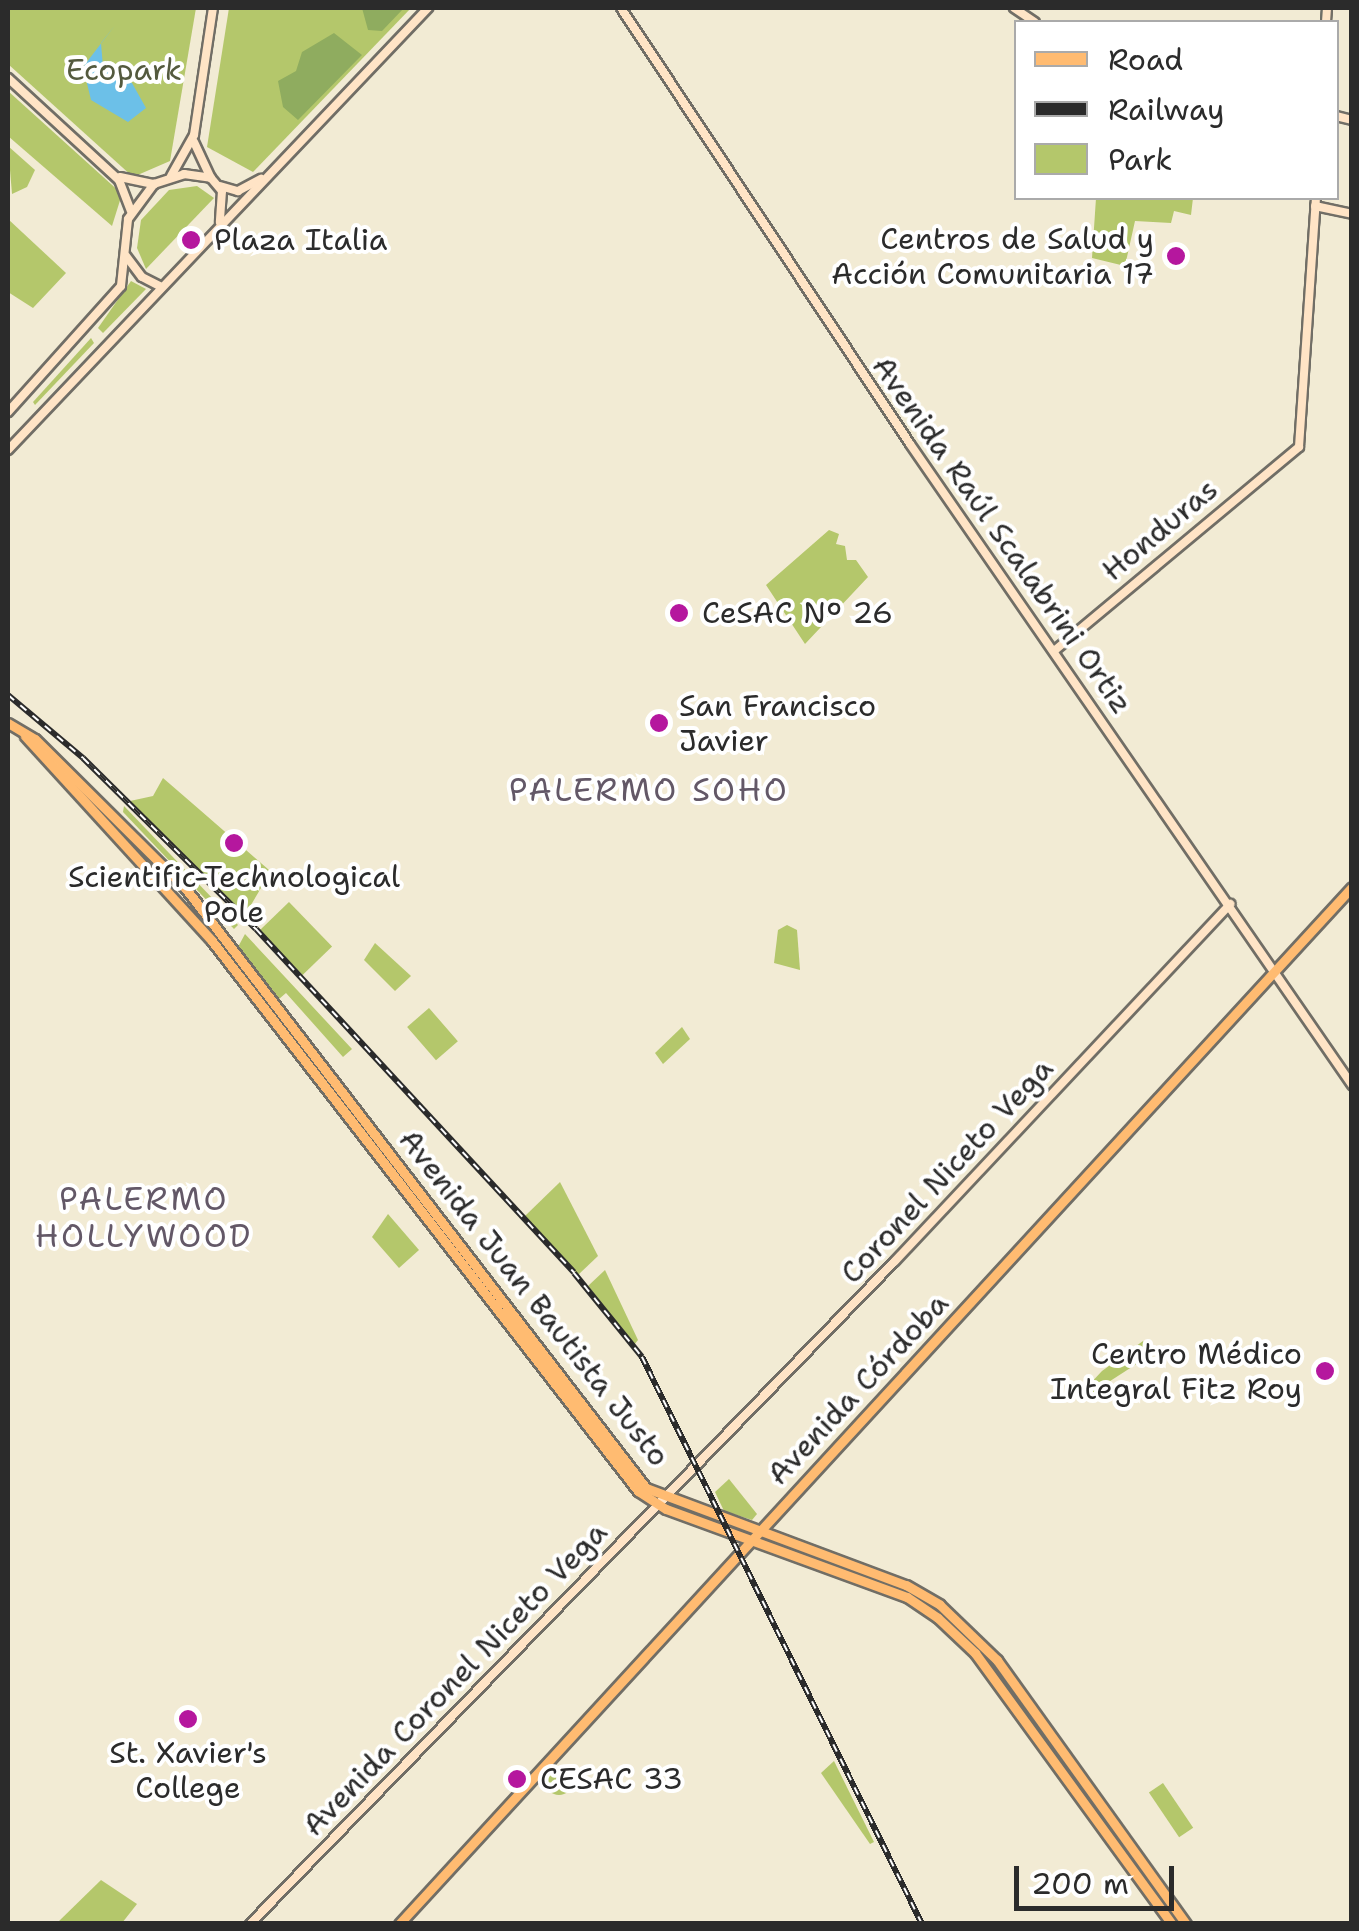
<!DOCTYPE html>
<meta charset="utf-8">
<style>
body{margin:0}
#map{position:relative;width:1359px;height:1931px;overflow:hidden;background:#f2ebd4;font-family:"Shantell Sans",sans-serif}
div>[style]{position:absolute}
.green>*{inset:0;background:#b4c76b;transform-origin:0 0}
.round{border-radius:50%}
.forest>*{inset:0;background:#8fac5f}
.water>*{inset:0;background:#6cc0e8}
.roads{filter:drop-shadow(2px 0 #716e66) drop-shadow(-2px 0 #716e66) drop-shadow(0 2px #716e66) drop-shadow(0 -2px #716e66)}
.secondary>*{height:8px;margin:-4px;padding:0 4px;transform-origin:4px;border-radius:4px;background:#ffe4c6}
.primary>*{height:9px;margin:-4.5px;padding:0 4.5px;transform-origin:4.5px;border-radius:4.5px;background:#ffbb71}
.rail>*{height:6px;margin-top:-3px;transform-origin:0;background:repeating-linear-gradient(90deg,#fff 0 8px,#2b2b2b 0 16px);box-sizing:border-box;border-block:2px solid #2b2b2b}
.dots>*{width:28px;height:28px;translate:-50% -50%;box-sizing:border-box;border:5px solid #fff;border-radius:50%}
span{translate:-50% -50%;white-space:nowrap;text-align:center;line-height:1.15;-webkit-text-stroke:8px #fff;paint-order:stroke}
.park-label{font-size:30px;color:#545a3e}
.poi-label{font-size:30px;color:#2b2b2b}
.right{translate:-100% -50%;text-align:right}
.left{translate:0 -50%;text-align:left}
.street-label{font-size:30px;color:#2b2b2b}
.neighbourhood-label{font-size:32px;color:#635867;letter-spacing:2.5px}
.frame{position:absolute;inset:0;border:10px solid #2b2b2b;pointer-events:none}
.legend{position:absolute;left:1014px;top:20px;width:325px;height:180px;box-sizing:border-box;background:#fff;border:2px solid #aaa;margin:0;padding:12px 18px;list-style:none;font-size:30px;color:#2b2b2b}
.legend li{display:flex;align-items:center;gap:20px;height:50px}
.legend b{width:50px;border:2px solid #aaa}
.scale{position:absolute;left:1014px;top:1866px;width:160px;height:45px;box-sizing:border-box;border:5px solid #2b2b2b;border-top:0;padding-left:12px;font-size:30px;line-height:35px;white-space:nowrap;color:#2b2b2b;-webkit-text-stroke:8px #fff;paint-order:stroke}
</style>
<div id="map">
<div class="green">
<div style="clip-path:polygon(8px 8px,196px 8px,170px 161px,133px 177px,8px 64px)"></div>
<div style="clip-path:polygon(229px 8px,411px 8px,253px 172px,207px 147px)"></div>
<div style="clip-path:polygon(8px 91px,122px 194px,112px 226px,8px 136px)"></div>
<div style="clip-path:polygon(8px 146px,35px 170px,27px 187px,12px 194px)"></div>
<div style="clip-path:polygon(197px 186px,214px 198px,146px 269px,137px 248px,141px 220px,169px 190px)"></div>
<div style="clip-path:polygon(1096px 198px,1193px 198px,1191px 215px,1174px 211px,1171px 223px,1135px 221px,1125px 266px,1092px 258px)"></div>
<div style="clip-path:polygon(8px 219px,66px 273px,33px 308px,8px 292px)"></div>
<div style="clip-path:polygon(131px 281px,146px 289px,103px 333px,98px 328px)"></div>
<div style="clip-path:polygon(91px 338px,94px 343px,35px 405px,33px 402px)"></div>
<div style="clip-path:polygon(829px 530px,839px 534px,836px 544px,845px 546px,847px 560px,856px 560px,868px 577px,805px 644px,766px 585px)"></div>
<div style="clip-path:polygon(163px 778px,200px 810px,284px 883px,261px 888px,245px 915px,130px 801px,153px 796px)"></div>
<div style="clip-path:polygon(124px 806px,238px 925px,234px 929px,123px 812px)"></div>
<div style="left:289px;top:902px;width:62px;height:41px;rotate:46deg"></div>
<div style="clip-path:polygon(787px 925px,797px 930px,800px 970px,774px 963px,778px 930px)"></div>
<div style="clip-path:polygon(245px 934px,352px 1049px,343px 1057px,286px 993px,279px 999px,238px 947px)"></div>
<div style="clip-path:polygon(375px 943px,411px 976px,395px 991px,364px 960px)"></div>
<div style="left:429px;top:1008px;width:44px;height:29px;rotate:49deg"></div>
<div style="clip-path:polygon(682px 1027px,690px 1039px,663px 1064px,655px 1053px)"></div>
<div style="clip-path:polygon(560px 1182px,598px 1256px,578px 1275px,525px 1216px)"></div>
<div style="clip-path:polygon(388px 1214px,419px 1250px,399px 1268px,372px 1237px)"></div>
<div style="clip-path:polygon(605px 1270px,638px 1340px,634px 1345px,588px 1286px)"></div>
<div style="clip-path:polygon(1143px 1341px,1152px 1354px,1090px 1394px,1086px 1388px,1102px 1371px)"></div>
<div style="clip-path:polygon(729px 1479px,757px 1514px,752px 1520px,724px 1511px,715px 1492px)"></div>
<div style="clip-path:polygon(834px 1761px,874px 1842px,870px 1844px,821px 1773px)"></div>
<div class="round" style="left:546px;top:1769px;width:26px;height:26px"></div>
<div style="left:1163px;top:1783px;width:54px;height:17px;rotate:56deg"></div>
<div style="clip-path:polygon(101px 1880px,137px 1904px,122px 1923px,57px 1923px)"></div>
</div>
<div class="forest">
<div style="clip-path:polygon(362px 8px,404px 8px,382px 31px,368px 30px)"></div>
<div style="clip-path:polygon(334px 33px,362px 55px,298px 120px,283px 107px,278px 81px,296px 71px,302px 52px)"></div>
</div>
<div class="water">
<div style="clip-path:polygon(116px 24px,101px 43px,103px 67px,132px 83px,146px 108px,128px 122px,91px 100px,83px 67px)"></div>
</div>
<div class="roads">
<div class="secondary">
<div style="left:621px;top:8px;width:523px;rotate:56.46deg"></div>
<div style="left:910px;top:444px;width:779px;rotate:55.41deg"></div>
<div style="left:1014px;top:8px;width:25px;rotate:34deg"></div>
<div style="left:1326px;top:22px;width:14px;rotate:-86deg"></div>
<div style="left:8px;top:78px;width:151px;rotate:42.6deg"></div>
<div style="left:119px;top:180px;width:33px;rotate:69deg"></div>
<div style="left:1336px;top:116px;width:16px;rotate:14deg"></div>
<div style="left:194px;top:142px;width:40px;rotate:65deg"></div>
<div style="left:171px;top:176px;width:47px;rotate:-60.7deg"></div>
<div style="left:194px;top:135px;width:128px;rotate:-81.5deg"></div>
<div style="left:120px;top:177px;width:35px;rotate:12deg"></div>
<div style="left:220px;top:186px;width:19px;rotate:16deg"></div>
<div style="left:238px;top:191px;width:26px;rotate:-28deg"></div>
<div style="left:1315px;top:206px;width:38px;rotate:12deg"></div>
<div style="left:126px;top:256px;width:26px;rotate:53deg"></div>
<div style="left:142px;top:277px;width:20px;rotate:27deg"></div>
<div style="left:8px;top:412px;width:169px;rotate:-48.1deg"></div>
<div style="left:121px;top:286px;width:67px;rotate:-84deg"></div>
<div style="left:128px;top:219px;width:44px;rotate:-53.4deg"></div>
<div style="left:154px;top:184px;width:32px;rotate:-18deg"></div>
<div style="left:184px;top:174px;width:27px;rotate:8deg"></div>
<div style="left:211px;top:178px;width:17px;rotate:50deg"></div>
<div style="left:222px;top:191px;width:31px;rotate:94deg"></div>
<div style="left:8px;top:450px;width:610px;rotate:-46.46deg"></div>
<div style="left:1054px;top:651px;width:319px;rotate:-39.8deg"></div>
<div style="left:1299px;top:447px;width:250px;rotate:-86.1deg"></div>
<div style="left:250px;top:1924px;width:925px;rotate:-45.79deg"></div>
<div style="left:895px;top:1261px;width:490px;rotate:-46.8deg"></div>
</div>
<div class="primary">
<div style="left:8px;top:723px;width:31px;rotate:31deg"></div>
<div style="left:35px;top:739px;width:213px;rotate:44.8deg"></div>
<div style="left:186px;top:889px;width:755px;rotate:52.48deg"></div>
<div style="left:646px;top:1488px;width:278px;rotate:20.5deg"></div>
<div style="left:906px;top:1585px;width:39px;rotate:30deg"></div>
<div style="left:940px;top:1605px;width:79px;rotate:44deg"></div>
<div style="left:997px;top:1660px;width:325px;rotate:54.4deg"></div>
<div style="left:25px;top:736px;width:277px;rotate:47.6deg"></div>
<div style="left:212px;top:941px;width:696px;rotate:52.24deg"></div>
<div style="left:638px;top:1491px;width:33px;rotate:33deg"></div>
<div style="left:666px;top:1509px;width:257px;rotate:20.1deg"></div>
<div style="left:907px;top:1597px;width:37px;rotate:34deg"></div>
<div style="left:938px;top:1618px;width:51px;rotate:43.4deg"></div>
<div style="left:975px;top:1653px;width:335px;rotate:54deg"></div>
<div style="left:399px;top:1924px;width:1408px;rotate:-47.42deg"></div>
</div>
</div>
<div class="rail">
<div style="left:8px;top:695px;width:98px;rotate:40deg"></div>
<div style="left:83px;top:758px;width:243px;rotate:44.7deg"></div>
<div style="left:256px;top:929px;width:468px;rotate:47.2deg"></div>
<div style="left:574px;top:1273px;width:108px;rotate:51deg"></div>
<div style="left:642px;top:1357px;width:632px;rotate:63.72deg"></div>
</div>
<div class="dots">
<div style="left:191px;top:240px;background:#b5179e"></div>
<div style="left:1176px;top:256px;background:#b5179e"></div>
<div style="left:679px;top:613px;background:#b5179e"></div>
<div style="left:659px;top:723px;background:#b5179e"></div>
<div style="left:234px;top:843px;background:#b5179e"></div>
<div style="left:1325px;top:1371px;background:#b5179e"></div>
<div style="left:188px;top:1719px;background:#b5179e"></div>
<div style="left:517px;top:1779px;background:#b5179e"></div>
</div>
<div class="park-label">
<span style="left:124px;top:70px">Ecopark</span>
</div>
<div class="poi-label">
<span class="right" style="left:1154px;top:256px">Centros de Salud y<br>Acción Comunitaria 17</span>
<span class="left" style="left:214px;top:240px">Plaza Italia</span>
<span class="left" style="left:702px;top:613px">CeSAC Nº 26</span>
<span class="left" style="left:679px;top:723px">San Francisco<br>Javier</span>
<span style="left:234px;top:894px">Scientific-Technological<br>Pole</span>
<span class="right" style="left:1302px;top:1371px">Centro Médico<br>Integral Fitz Roy</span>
<span style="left:188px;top:1770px">St. Xavier's<br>College</span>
<span class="left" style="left:540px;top:1779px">CESAC 33</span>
</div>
<div class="street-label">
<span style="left:1160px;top:530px;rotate:-40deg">Honduras</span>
<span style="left:1002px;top:535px;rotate:55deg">Avenida Raúl Scalabrini Ortiz</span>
<span style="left:947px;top:1171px;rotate:-47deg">Coronel Niceto Vega</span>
<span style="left:534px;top:1298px;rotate:52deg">Avenida Juan Bautista Justo</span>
<span style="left:858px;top:1389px;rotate:-47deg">Avenida Córdoba</span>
<span style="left:455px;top:1679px;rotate:-46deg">Avenida Coronel Niceto Vega</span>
</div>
<div class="neighbourhood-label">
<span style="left:649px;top:790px">PALERMO SOHO</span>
<span style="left:144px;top:1218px">PALERMO<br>HOLLYWOOD</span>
</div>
<div class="frame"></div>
<ul class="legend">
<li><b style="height:12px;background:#ffbb71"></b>Road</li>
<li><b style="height:12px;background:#2b2b2b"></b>Railway</li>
<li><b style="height:28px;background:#b4c76b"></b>Park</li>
</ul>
<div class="scale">200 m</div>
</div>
